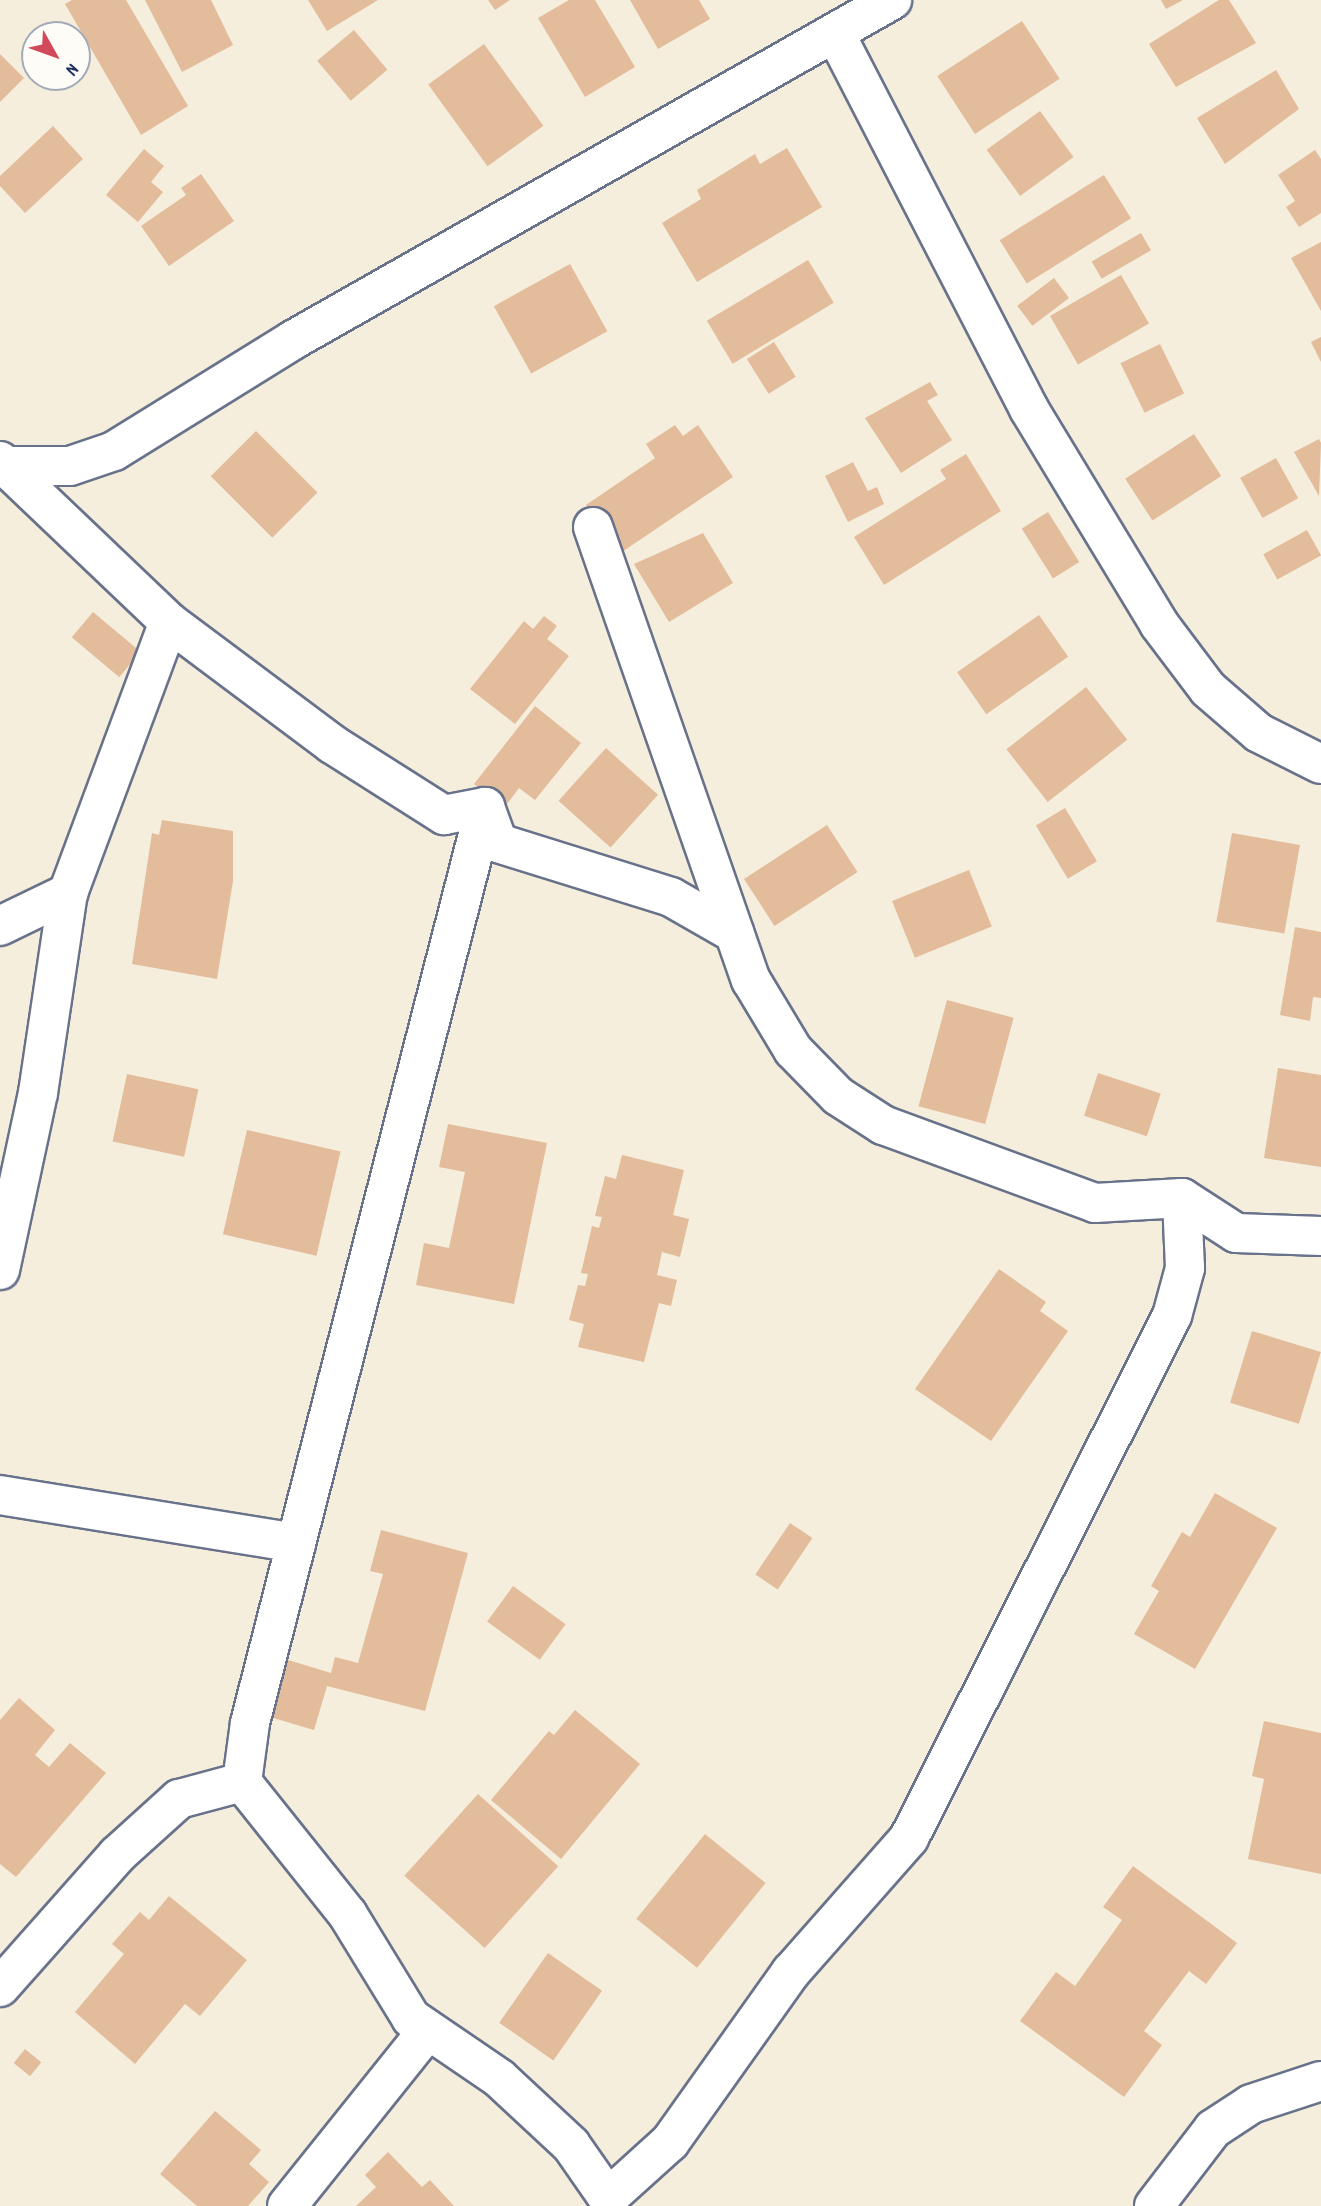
<!DOCTYPE html>
<style>
body{margin:0}
#map{position:relative;width:1321px;height:2206px;overflow:hidden;background:#f6eedc;font-family:Dekko,sans-serif}
div>[style]{position:absolute}
.building>*{inset:0;background:#e2bc9b;transform-origin:0 0}
.roads{filter:drop-shadow(2px 0 #68728a) drop-shadow(-2px 0 #68728a) drop-shadow(0 2px #68728a) drop-shadow(0 -2px #68728a)}
.street>*{height:38px;margin:-19px;padding:0 19px;transform-origin:19px;border-radius:19px;background:#fff}
span{translate:-50% -50%;white-space:nowrap;text-align:center;line-height:1.15;-webkit-text-stroke:6px #fdfcf7;paint-order:stroke}
.north{position:absolute;left:21px;top:21px;width:70px;height:70px;box-sizing:border-box;background:#fdfcf7;border:2px solid #a3aaba;border-radius:50%;rotate:130deg;font-size:19px;font-weight:700;line-height:28px;text-align:center;color:#1b2f5e}
.north::after{content:'';display:block;margin:auto;width:24px;height:32px;background:#d1495b;clip-path:polygon(50% 0,100% 100%,50% 72%,0 100%)}
</style>
<div id="map">
<div class="building">
<div style="clip-path:polygon(72px 0,126px 0,188px 106px,141px 135px,65px 4px)"></div>
<div style="clip-path:polygon(145px 0,211px 0,233px 45px,182px 72px)"></div>
<div style="clip-path:polygon(308px 0,378px 0,327px 31px)"></div>
<div style="clip-path:polygon(488px 0,510px 0,495px 10px)"></div>
<div style="clip-path:polygon(569px 0,595px 0,635px 67px,585px 97px,538px 18px)"></div>
<div style="clip-path:polygon(630px 0,699px 0,710px 19px,658px 49px)"></div>
<div style="clip-path:polygon(1161px 0,1183px 0,1166px 9px)"></div>
<div style="clip-path:polygon(1219px 0,1229px 0,1256px 43px,1176px 87px,1149px 44px)"></div>
<div style="left:1022px;top:21px;width:69px;height:101px;rotate:57deg"></div>
<div style="left:354px;top:30px;width:52px;height:48px;rotate:50deg"></div>
<div style="left:484px;top:44px;width:101px;height:69px;rotate:54deg"></div>
<div style="clip-path:polygon(0 54px,24px 78px,0 102px)"></div>
<div style="clip-path:polygon(1276px 70px,1299px 109px,1225px 164px,1197px 118px)"></div>
<div style="left:1040px;top:111px;width:57px;height:66px;rotate:54deg"></div>
<div style="clip-path:polygon(53px 126px,83px 159px,25px 213px,0 186px,0 176px)"></div>
<div style="clip-path:polygon(787px 148px,822px 207px,697px 282px,662px 223px,701px 199px,697px 190px,755px 154px,760px 164px)"></div>
<div style="clip-path:polygon(144px 149px,164px 166px,151px 182px,163px 192px,138px 222px,106px 195px)"></div>
<div style="clip-path:polygon(1315px 150px,1321px 159px,1321px 213px,1299px 227px,1286px 207px,1295px 201px,1278px 175px)"></div>
<div style="clip-path:polygon(201px 174px,234px 221px,169px 266px,141px 226px,186px 195px,181px 188px)"></div>
<div style="left:1104px;top:175px;width:51px;height:123px;rotate:58deg"></div>
<div style="left:1141px;top:233px;width:20px;height:57px;rotate:60deg"></div>
<div style="clip-path:polygon(1321px 242px,1321px 311px,1291px 258px)"></div>
<div style="left:808px;top:260px;width:50px;height:118px;rotate:59deg"></div>
<div style="left:570px;top:264px;width:77px;height:87px;rotate:61deg"></div>
<div style="left:1121px;top:275px;width:56px;height:82px;rotate:60deg"></div>
<div style="left:1054px;top:278px;width:25px;height:46px;rotate:53deg"></div>
<div style="clip-path:polygon(1321px 337px,1321px 362px,1311px 342px)"></div>
<div style="left:774px;top:342px;width:41px;height:32px;rotate:58deg"></div>
<div style="left:1160px;top:344px;width:55px;height:44px;rotate:64deg"></div>
<div style="clip-path:polygon(930px 382px,938px 395px,927px 401px,952px 440px,901px 473px,865px 418px)"></div>
<div style="clip-path:polygon(675px 425px,683px 436px,698px 425px,733px 477px,619px 554px,586px 505px,655px 458px,646px 444px)"></div>
<div style="left:256px;top:431px;width:87px;height:64px;rotate:45deg"></div>
<div style="left:1194px;top:434px;width:50px;height:82px;rotate:57deg"></div>
<div style="clip-path:polygon(1319px 439px,1321px 443px,1319px 496px,1294px 452px)"></div>
<div style="clip-path:polygon(966px 454px,1001px 511px,884px 585px,854px 537px,946px 479px,940px 470px)"></div>
<div style="left:1276px;top:458px;width:46px;height:41px;rotate:61deg"></div>
<div style="clip-path:polygon(853px 462px,868px 491px,877px 487px,884px 504px,848px 522px,825px 476px)"></div>
<div style="left:1048px;top:512px;width:59px;height:31px;rotate:58deg"></div>
<div style="left:1307px;top:530px;width:29px;height:50px;rotate:61deg"></div>
<div style="clip-path:polygon(703px 533px,733px 583px,669px 622px,634px 564px)"></div>
<div style="left:93px;top:612px;width:62px;height:33px;rotate:40deg"></div>
<div style="left:1039px;top:615px;width:51px;height:100px;rotate:55deg"></div>
<div style="clip-path:polygon(544px 616px,557px 626px,547px 639px,569px 656px,515px 724px,470px 689px,524px 621px,533px 629px)"></div>
<div style="left:1086px;top:687px;width:67px;height:101px;rotate:52deg"></div>
<div style="clip-path:polygon(535px 706px,581px 743px,535px 800px,519px 788px,504px 808px,474px 784px)"></div>
<div style="left:606px;top:748px;width:70px;height:71px;rotate:42deg"></div>
<div style="left:1065px;top:808px;width:62px;height:34px;rotate:59deg"></div>
<div style="clip-path:polygon(162px 820px,233px 831px,233px 881px,217px 979px,132px 964px,152px 833px,159px 835px)"></div>
<div style="left:827px;top:825px;width:56px;height:99px;rotate:57deg"></div>
<div style="left:1232px;top:833px;width:69px;height:90px;rotate:10deg"></div>
<div style="left:969px;top:870px;width:61px;height:83px;rotate:68deg"></div>
<div style="clip-path:polygon(1295px 927px,1321px 932px,1321px 998px,1313px 997px,1310px 1021px,1280px 1015px)"></div>
<div style="left:947px;top:1000px;width:69px;height:110px;rotate:15deg"></div>
<div style="clip-path:polygon(1278px 1068px,1321px 1075px,1321px 1167px,1264px 1158px)"></div>
<div style="left:1098px;top:1073px;width:66px;height:45px;rotate:18deg"></div>
<div style="left:127px;top:1074px;width:73px;height:69px;rotate:12deg"></div>
<div style="clip-path:polygon(448px 1124px,547px 1143px,514px 1304px,416px 1285px,424px 1243px,449px 1248px,465px 1172px,439px 1167px)"></div>
<div style="left:247px;top:1130px;width:96px;height:107px;rotate:13deg"></div>
<div style="clip-path:polygon(622px 1155px,684px 1170px,673px 1215px,689px 1219px,680px 1257px,662px 1252px,657px 1275px,677px 1280px,671px 1306px,659px 1303px,644px 1362px,578px 1347px,584px 1324px,569px 1320px,578px 1285px,585px 1286px,588px 1274px,581px 1273px,592px 1226px,599px 1228px,602px 1217px,595px 1216px,605px 1176px,616px 1179px)"></div>
<div style="clip-path:polygon(999px 1269px,1046px 1302px,1040px 1311px,1068px 1331px,991px 1441px,915px 1389px)"></div>
<div style="left:1252px;top:1331px;width:72px;height:75px;rotate:17deg"></div>
<div style="clip-path:polygon(1215px 1493px,1277px 1528px,1195px 1669px,1134px 1634px,1159px 1591px,1151px 1586px,1182px 1532px,1190px 1537px)"></div>
<div style="left:790px;top:1523px;width:27px;height:62px;rotate:34deg"></div>
<div style="clip-path:polygon(381px 1530px,468px 1553px,425px 1711px,327px 1686px,314px 1730px,270px 1717px,288px 1660px,331px 1673px,335px 1657px,358px 1663px,383px 1574px,370px 1571px)"></div>
<div style="left:513px;top:1586px;width:65px;height:44px;rotate:36deg"></div>
<div style="clip-path:polygon(19px 1698px,55px 1730px,35px 1755px,49px 1767px,70px 1743px,106px 1773px,16px 1877px,0 1864px,0 1720px)"></div>
<div style="clip-path:polygon(575px 1710px,640px 1764px,561px 1859px,491px 1800px,549px 1731px,554px 1735px)"></div>
<div style="clip-path:polygon(1264px 1721px,1321px 1733px,1321px 1874px,1248px 1859px,1264px 1779px,1252px 1776px)"></div>
<div style="left:478px;top:1794px;width:108px;height:110px;rotate:42deg"></div>
<div style="left:705px;top:1834px;width:78px;height:109px;rotate:39deg"></div>
<div style="clip-path:polygon(1133px 1866px,1237px 1943px,1206px 1984px,1189px 1971px,1144px 2031px,1162px 2045px,1124px 2097px,1020px 2021px,1056px 1972px,1075px 1986px,1122px 1920px,1103px 1907px)"></div>
<div style="clip-path:polygon(169px 1896px,247px 1960px,200px 2016px,185px 2004px,135px 2064px,75px 2012px,124px 1954px,112px 1944px,140px 1912px,149px 1920px)"></div>
<div style="left:548px;top:1953px;width:66px;height:85px;rotate:35deg"></div>
<div style="left:25px;top:2049px;width:21px;height:18px;rotate:39deg"></div>
<div style="clip-path:polygon(215px 2111px,261px 2150px,249px 2164px,269px 2182px,248px 2206px,197px 2206px,160px 2174px)"></div>
<div style="clip-path:polygon(388px 2152px,422px 2187px,430px 2180px,454px 2206px,356px 2206px,376px 2187px,365px 2175px)"></div>
</div>
<div class="roads">
<div class="street">
<div style="left:835px;top:33px;width:423px;rotate:62.7deg"></div>
<div style="left:1029px;top:409px;width:251px;rotate:58.8deg"></div>
<div style="left:1159px;top:624px;width:81px;rotate:53deg"></div>
<div style="left:1208px;top:689px;width:67px;rotate:40.8deg"></div>
<div style="left:1259px;top:733px;width:69px;rotate:26.6deg"></div>
<div style="left:0;top:461px;width:233px;rotate:43.6deg"></div>
<div style="left:169px;top:622px;width:204px;rotate:36.8deg"></div>
<div style="left:332px;top:744px;width:133px;rotate:32.4deg"></div>
<div style="left:444px;top:815px;width:42px;rotate:-11deg"></div>
<div style="left:485px;top:807px;width:38px;rotate:70deg"></div>
<div style="left:498px;top:843px;width:181px;rotate:17.3deg"></div>
<div style="left:671px;top:897px;width:73px;rotate:29.7deg"></div>
<div style="left:0;top:466px;width:70px"></div>
<div style="left:70px;top:466px;width:46px;rotate:-18.8deg"></div>
<div style="left:114px;top:451px;width:211px;rotate:-31.8deg"></div>
<div style="left:293px;top:340px;width:689px;rotate:-29.58deg"></div>
<div style="left:593px;top:527px;width:480px;rotate:70.8deg"></div>
<div style="left:751px;top:980px;width:82px;rotate:59deg"></div>
<div style="left:793px;top:1050px;width:64px;rotate:45.6deg"></div>
<div style="left:838px;top:1096px;width:54px;rotate:32.8deg"></div>
<div style="left:883px;top:1125px;width:226px;rotate:20.2deg"></div>
<div style="left:1095px;top:1203px;width:87px;rotate:-3.3deg"></div>
<div style="left:1182px;top:1198px;width:64px;rotate:32.9deg"></div>
<div style="left:1236px;top:1233px;width:85px;rotate:2deg"></div>
<div style="left:485px;top:807px;width:946px;rotate:104.39deg"></div>
<div style="left:250px;top:1723px;width:60px;rotate:97.7deg"></div>
<div style="left:242px;top:1782px;width:170px;rotate:51.4deg"></div>
<div style="left:348px;top:1915px;width:121px;rotate:58.5deg"></div>
<div style="left:411px;top:2018px;width:107px;rotate:34.3deg"></div>
<div style="left:499px;top:2078px;width:98px;rotate:42.9deg"></div>
<div style="left:571px;top:2145px;width:65px;rotate:55.1deg"></div>
<div style="left:608px;top:2198px;width:84px;rotate:-42.1deg"></div>
<div style="left:670px;top:2142px;width:209px;rotate:-54.6deg"></div>
<div style="left:791px;top:1972px;width:179px;rotate:-48.6deg"></div>
<div style="left:909px;top:1838px;width:585px;rotate:-63.26deg"></div>
<div style="left:1172px;top:1316px;width:50px;rotate:-74.8deg"></div>
<div style="left:1185px;top:1268px;width:70px;rotate:-92.5deg"></div>
<div style="left:0;top:926px;width:76px;rotate:-25.9deg"></div>
<div style="left:0;top:1270px;width:181px;rotate:-77.9deg"></div>
<div style="left:38px;top:1093px;width:202px;rotate:-81.5deg"></div>
<div style="left:68px;top:893px;width:289px;rotate:-69.6deg"></div>
<div style="left:0;top:1495px;width:300px;rotate:9.2deg"></div>
<div style="left:0;top:1987px;width:176px;rotate:-48.4deg"></div>
<div style="left:117px;top:1855px;width:84px;rotate:-42.1deg"></div>
<div style="left:179px;top:1799px;width:65px;rotate:-15.1deg"></div>
<div style="left:287px;top:2206px;width:224px;rotate:-51.3deg"></div>
<div style="left:1154px;top:2206px;width:97px;rotate:-52.5deg"></div>
<div style="left:1213px;top:2129px;width:45px;rotate:-33.3deg"></div>
<div style="left:1251px;top:2104px;width:74px;rotate:-18.2deg"></div>
</div>
</div>
<div class="north">N</div>
</div>
